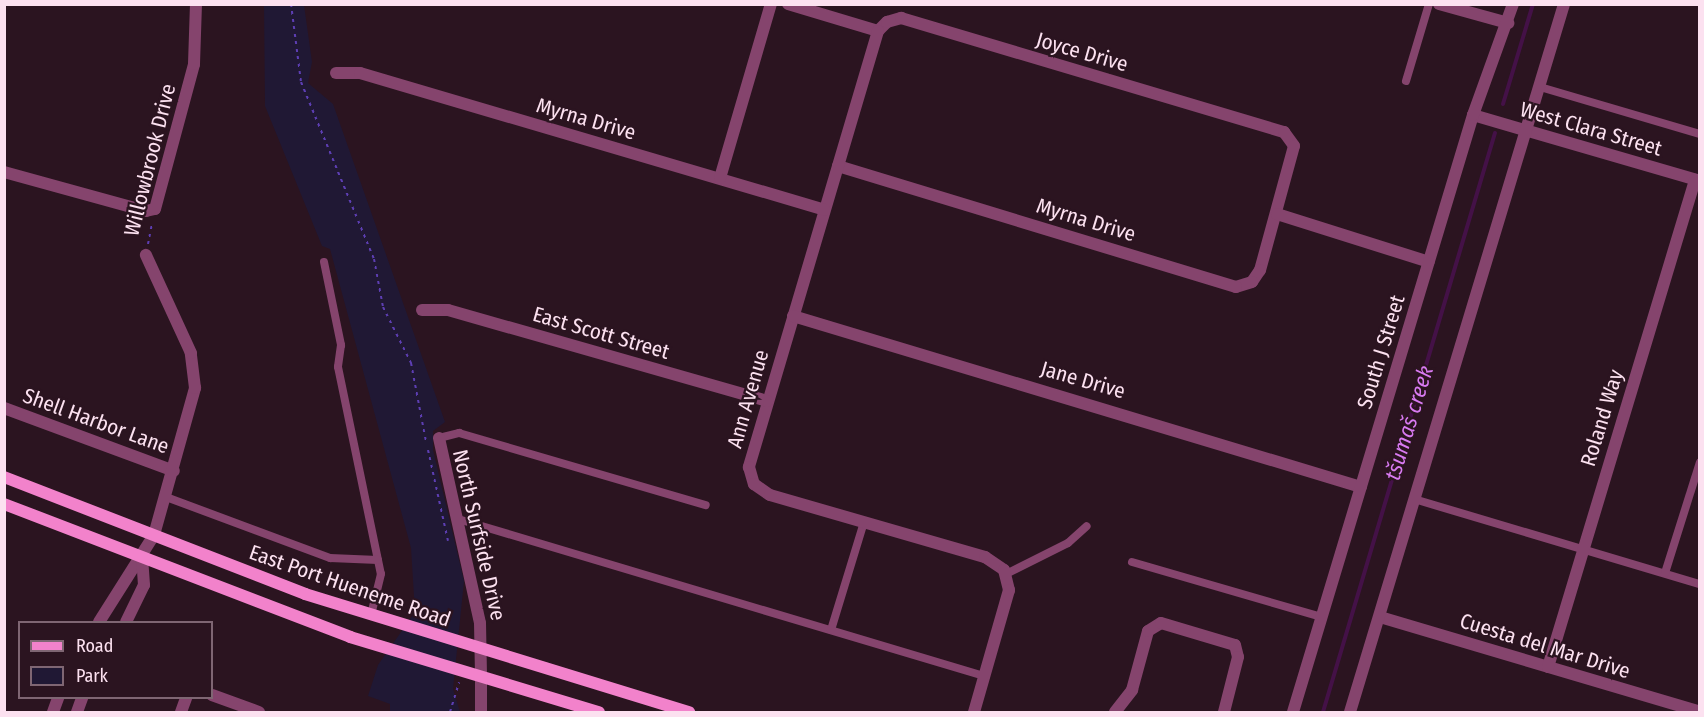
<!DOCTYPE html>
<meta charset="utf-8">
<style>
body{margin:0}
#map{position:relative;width:1704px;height:717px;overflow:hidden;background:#2b1420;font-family:"Fira Sans Condensed",sans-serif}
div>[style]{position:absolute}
.green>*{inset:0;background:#201834}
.stream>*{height:4px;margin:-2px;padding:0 2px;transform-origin:2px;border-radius:2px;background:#441147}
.path>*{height:2px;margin-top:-1px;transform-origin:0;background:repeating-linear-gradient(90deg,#5d3eb3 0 3px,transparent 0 7.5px)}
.service>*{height:8px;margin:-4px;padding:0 4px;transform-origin:4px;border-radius:4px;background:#85446d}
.minor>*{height:12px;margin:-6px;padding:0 6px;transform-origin:6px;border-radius:6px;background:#85446d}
.tertiary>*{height:12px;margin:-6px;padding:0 6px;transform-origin:6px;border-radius:6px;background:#85446d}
.secondary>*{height:12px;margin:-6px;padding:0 6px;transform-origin:6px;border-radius:6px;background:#f282cb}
span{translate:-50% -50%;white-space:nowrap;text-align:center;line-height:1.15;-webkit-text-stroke:4.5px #2b1420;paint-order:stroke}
.street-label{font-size:21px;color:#fce1f0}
.water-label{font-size:22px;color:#d87af1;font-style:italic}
.frame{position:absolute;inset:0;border:6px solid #fce1f0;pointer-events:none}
.legend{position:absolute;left:18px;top:621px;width:195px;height:78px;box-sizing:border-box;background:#2b1420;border:2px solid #7f6673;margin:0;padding:8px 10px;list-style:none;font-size:18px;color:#fce1f0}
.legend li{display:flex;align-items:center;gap:12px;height:30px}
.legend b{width:30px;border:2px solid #7f6673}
</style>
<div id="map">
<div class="green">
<div style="clip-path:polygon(264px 5px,304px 5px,312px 62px,308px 83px,333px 104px,445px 422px,433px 431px,433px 450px,464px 581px,453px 689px,460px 712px,390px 712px,390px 704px,368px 696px,378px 665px,415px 612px,411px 548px,330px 249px,322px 246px,265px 106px)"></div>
</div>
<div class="stream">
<div style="left:1503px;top:104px;width:104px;rotate:-73.3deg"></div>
<div style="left:1323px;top:712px;width:604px;rotate:-73.46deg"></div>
</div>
<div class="path">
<div style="left:291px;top:4px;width:79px;rotate:82.7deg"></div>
<div style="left:301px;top:82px;width:191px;rotate:67.6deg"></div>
<div style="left:374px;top:259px;width:49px;rotate:79.4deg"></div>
<div style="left:383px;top:307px;width:63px;rotate:63.4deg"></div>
<div style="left:411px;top:363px;width:80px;rotate:79.2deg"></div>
<div style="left:148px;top:244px;width:21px;rotate:-79deg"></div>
<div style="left:428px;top:450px;width:93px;rotate:77.6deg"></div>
<div style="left:450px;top:712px;width:31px;rotate:-73deg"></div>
</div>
<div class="service">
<div style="left:1406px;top:81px;width:80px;rotate:-73.4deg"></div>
<div style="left:1540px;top:87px;width:167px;rotate:16.4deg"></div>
<div style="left:324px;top:262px;width:85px;rotate:78.4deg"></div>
<div style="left:341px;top:345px;width:22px;rotate:98deg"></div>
<div style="left:338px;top:367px;width:211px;rotate:78.3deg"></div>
<div style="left:381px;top:574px;width:42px;rotate:103.7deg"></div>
<div style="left:439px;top:438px;width:21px;rotate:-14deg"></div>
<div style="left:459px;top:433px;width:257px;rotate:16.3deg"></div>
<div style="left:166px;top:497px;width:175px;rotate:20.4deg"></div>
<div style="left:330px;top:558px;width:48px;rotate:2.4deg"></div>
<div style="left:1414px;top:499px;width:298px;rotate:16.6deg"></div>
<div style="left:458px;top:519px;width:549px;rotate:16.62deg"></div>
<div style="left:1132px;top:562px;width:197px;rotate:16.2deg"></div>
<div style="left:1665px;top:573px;width:116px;rotate:-72.5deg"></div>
<div style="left:1006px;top:574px;width:69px;rotate:-26.6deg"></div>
<div style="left:1068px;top:543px;width:25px;rotate:-42deg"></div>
<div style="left:831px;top:630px;width:113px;rotate:-73deg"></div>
</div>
<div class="minor">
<div style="left:788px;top:4px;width:94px;rotate:16.7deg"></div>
<div style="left:878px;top:31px;width:13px;rotate:-45deg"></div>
<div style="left:887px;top:22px;width:15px;rotate:-16deg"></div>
<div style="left:901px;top:18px;width:400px;rotate:16.6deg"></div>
<div style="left:1284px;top:132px;width:17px;rotate:54deg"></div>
<div style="left:1294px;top:146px;width:129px;rotate:105.3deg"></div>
<div style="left:1260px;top:270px;width:14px;rotate:124deg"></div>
<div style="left:1252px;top:282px;width:17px;rotate:163deg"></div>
<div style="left:1236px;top:287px;width:416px;rotate:-163.1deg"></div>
<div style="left:1439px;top:4px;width:72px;rotate:15.4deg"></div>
<div style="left:878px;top:31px;width:455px;rotate:106.5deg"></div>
<div style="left:749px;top:467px;width:18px;rotate:74deg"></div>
<div style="left:754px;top:484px;width:19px;rotate:35deg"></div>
<div style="left:770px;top:495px;width:224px;rotate:16.1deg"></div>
<div style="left:985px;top:557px;width:23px;rotate:34deg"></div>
<div style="left:1004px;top:570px;width:21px;rotate:76deg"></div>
<div style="left:1009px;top:590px;width:127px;rotate:106deg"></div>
<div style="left:336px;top:73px;width:24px"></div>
<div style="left:360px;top:73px;width:484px;rotate:16.4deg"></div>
<div style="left:1473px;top:115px;width:236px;rotate:16.2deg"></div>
<div style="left:4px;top:172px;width:147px;rotate:15.4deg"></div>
<div style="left:146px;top:211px;width:9px;rotate:-13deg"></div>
<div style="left:155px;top:209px;width:150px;rotate:-74.9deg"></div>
<div style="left:194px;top:64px;width:60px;rotate:-88.1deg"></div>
<div style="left:720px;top:178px;width:181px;rotate:-73.7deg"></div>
<div style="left:1277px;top:214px;width:159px;rotate:17.5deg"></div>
<div style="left:422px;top:310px;width:26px"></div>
<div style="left:448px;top:310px;width:332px;rotate:15.9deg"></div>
<div style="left:793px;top:316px;width:593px;rotate:16.75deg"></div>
<div style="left:4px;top:408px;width:181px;rotate:20.3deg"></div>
<div style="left:439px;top:438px;width:189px;rotate:77.5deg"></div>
<div style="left:480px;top:623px;width:54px;rotate:88.9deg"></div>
<div style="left:1380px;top:617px;width:334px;rotate:16.5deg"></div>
<div style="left:99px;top:622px;width:103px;rotate:-57.7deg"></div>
<div style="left:154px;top:535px;width:153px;rotate:-74.4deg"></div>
<div style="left:195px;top:388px;width:35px;rotate:-97deg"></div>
<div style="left:191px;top:353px;width:108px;rotate:-114.7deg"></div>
<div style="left:126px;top:622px;width:41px;rotate:-64.1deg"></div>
<div style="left:144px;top:585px;width:27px;rotate:-94deg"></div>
<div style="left:1548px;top:667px;width:509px;rotate:-73.2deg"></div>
<div style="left:212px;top:695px;width:50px;rotate:19.9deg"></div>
<div style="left:53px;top:712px;width:15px;rotate:-70deg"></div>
<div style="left:77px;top:712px;width:15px;rotate:-70deg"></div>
<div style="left:181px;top:712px;width:15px;rotate:-70deg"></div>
<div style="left:1115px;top:712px;width:28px;rotate:-52deg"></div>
<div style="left:1132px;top:690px;width:61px;rotate:-74.8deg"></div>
<div style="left:1148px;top:631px;width:15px;rotate:-32deg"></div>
<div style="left:1161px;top:623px;width:77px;rotate:16.6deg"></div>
<div style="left:1235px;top:645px;width:12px;rotate:76deg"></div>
<div style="left:1238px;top:657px;width:57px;rotate:104.3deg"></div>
</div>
<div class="tertiary">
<div style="left:481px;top:677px;width:35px;rotate:90deg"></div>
<div style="left:1293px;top:712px;width:624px;rotate:-73.22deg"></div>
<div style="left:1473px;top:115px;width:118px;rotate:-70.2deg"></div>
<div style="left:1350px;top:712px;width:740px;rotate:-73.18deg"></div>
</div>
<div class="secondary">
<div style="left:4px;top:477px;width:323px;rotate:21.2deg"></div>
<div style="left:305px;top:594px;width:402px;rotate:17.1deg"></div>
<div style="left:4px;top:504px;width:371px;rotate:21deg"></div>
<div style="left:350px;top:637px;width:260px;rotate:16.8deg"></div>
</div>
<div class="street-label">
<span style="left:1082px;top:52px;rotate:16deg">Joyce Drive</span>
<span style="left:586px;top:119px;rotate:16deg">Myrna Drive</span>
<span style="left:1591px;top:129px;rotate:16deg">West Clara Street</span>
<span style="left:150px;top:160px;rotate:-76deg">Willowbrook Drive</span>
<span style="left:1086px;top:220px;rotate:17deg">Myrna Drive</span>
<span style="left:601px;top:333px;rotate:16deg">East Scott Street</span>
<span style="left:1381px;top:352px;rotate:-73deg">South J Street</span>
<span style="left:1083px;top:380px;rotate:16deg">Jane Drive</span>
<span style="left:748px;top:399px;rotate:-74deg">Ann Avenue</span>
<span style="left:1602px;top:418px;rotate:-73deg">Roland Way</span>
<span style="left:96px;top:421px;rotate:20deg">Shell Harbor Lane</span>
<span style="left:479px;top:535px;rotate:77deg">North Surfside Drive</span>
<span style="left:350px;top:586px;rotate:19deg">East Port Hueneme Road</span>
<span style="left:1545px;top:646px;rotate:17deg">Cuesta del Mar Drive</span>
</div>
<div class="water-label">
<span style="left:1409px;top:423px;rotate:-73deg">tšumaš creek</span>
</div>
<div class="frame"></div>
<ul class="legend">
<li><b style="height:8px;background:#f282cb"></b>Road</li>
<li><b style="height:16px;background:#201834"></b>Park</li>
</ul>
</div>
